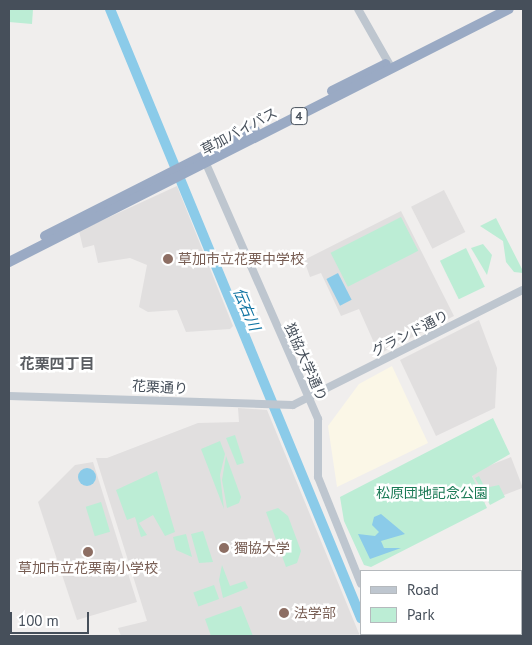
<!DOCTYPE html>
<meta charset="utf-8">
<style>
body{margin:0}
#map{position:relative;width:532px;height:645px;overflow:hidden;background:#f0eeed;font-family:"PT Sans","Noto Sans JP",sans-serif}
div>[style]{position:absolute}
.commercial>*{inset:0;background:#fbf7e7}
.education>*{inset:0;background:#e1dfdf;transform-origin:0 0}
.green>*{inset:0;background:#bcedd5;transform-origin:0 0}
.water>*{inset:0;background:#8bcbe9;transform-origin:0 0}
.round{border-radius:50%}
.river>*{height:10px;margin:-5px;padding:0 5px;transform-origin:5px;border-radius:5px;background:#8bcbe9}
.tertiary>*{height:8px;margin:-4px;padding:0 4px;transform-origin:4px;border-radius:4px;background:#bec6cf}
.trunk>*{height:10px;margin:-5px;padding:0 5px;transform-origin:5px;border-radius:5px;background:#9aaac4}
.dots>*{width:14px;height:14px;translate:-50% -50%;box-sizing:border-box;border:2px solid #fff;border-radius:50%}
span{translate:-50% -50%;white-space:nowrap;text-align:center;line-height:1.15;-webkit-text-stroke:5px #fff;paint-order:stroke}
.shield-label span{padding:1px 4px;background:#fff;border:1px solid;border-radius:4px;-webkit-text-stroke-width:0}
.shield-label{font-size:12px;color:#464f5a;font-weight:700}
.street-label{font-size:14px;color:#464f5a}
.education-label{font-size:14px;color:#785e54}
.left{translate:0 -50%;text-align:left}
.park-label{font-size:14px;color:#197954}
.water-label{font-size:15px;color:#1074a3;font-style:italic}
.neighbourhood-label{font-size:15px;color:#5a5d62;font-weight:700}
.frame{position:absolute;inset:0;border:10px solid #464f5a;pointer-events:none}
.legend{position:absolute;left:360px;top:570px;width:162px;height:65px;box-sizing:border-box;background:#fff;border:1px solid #b5b9bd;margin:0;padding:6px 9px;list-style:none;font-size:15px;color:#464f5a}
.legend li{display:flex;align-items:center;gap:10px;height:25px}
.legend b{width:25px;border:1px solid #b5b9bd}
.scale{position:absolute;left:10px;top:612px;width:79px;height:22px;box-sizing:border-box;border:2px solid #464f5a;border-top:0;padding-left:6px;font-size:15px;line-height:18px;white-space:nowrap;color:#464f5a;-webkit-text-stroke:4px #fff;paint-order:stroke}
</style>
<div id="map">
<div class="commercial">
<div style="clip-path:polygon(392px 366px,428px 443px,337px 487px,328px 426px,359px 384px)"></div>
</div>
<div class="education">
<div style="clip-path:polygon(177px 186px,233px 326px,230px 329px,186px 332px,177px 310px,148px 312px,139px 307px,147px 265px,130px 258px,98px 263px,94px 245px,83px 248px,79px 231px)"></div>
<div style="left:444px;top:190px;width:47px;height:37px;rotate:63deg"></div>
<div style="clip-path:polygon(401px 211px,454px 316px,379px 354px,359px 309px,341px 316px,321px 273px,310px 277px,304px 260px)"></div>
<div style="clip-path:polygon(479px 320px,497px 368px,495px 408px,436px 436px,400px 360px)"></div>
<div style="clip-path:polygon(238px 408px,267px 410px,360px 636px,121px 636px,118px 628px,147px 621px,96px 458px,107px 458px,198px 423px,239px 422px)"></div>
<div style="left:511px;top:457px;width:33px;height:43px;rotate:69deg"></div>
<div style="clip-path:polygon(93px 462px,137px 602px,77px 620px,38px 502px,75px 465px)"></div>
</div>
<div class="green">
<div style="clip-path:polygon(9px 9px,33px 9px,32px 24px,9px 22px)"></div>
<div style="left:401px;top:217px;width:38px;height:79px;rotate:63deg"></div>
<div style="clip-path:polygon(496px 218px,523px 271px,523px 273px,514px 272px,506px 262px,503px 241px,480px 226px)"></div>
<div style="clip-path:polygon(483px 244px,492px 255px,487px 275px,471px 248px)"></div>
<div style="left:466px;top:248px;width:43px;height:29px;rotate:64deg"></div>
<div style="clip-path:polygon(493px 418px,510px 454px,472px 476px,487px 508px,371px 567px,364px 565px,344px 521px,340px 497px)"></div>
<div style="clip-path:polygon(235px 435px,244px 463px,237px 465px,226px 438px)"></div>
<div style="clip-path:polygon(220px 441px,225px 454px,220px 475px,224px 509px,201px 449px)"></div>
<div style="clip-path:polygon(226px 456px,241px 497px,239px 503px,227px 508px,222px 480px)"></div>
<div style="clip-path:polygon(157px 471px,175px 532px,165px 536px,153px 515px,139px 523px,147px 535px,141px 537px,135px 517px,127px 520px,116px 490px)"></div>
<div style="clip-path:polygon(479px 476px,485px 488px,499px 485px,505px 497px,490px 505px,475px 478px)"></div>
<div style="left:101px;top:502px;width:31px;height:16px;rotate:73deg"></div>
<div style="clip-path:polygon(278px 508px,288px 516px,301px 551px,297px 563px,286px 567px,266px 512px)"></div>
<div style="clip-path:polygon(203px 531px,213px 562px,199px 563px,191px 534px)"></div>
<div style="clip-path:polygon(186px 534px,192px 557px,176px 550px,173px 537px)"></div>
<div style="clip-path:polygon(222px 565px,230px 586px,245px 581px,248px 588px,223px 598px,219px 580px)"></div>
<div style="left:214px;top:585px;width:15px;height:22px;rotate:70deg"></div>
<div style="clip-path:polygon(241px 606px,253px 636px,211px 636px,205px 619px)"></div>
</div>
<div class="water">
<div style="left:338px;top:273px;width:30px;height:13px;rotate:63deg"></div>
<div class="round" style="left:78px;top:468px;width:18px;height:18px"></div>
<div style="clip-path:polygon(381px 514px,405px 534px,381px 541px,384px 548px,401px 548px,370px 559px,358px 534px,375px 536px,379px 532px,372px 525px,374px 517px)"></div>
</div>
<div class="river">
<div style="left:110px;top:9px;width:659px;rotate:67.6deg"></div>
<div style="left:367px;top:634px;width:2px;rotate:63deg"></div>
</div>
<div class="tertiary">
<div style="left:358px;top:9px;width:67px;rotate:60.4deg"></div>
<div style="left:204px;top:159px;width:284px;rotate:66.3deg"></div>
<div style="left:318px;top:419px;width:58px;rotate:90deg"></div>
<div style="left:318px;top:477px;width:115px;rotate:68.1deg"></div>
<div style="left:9px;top:396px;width:284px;rotate:1.8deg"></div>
<div style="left:293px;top:405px;width:257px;rotate:-26.6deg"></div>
<div style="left:381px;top:634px;width:2px;rotate:63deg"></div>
</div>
<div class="trunk">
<div style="left:332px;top:91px;width:60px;rotate:-26.6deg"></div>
<div style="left:45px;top:236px;width:235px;rotate:-26.8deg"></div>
<div style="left:9px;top:262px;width:560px;rotate:-26.84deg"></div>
</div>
<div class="dots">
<div style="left:168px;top:259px;background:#8d6e63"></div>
<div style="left:224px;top:548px;background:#8d6e63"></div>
<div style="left:88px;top:552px;background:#8d6e63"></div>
<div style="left:284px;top:613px;background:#8d6e63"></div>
</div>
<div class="shield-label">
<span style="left:299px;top:116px">4</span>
</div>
<div class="street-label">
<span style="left:239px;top:131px;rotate:-28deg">草加バイパス</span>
<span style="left:410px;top:333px;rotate:-27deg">グランド通り</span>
<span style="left:306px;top:362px;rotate:66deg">独協大学通り</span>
<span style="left:160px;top:387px;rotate:3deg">花栗通り</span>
</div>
<div class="education-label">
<span class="left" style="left:178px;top:259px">草加市立花栗中学校</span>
<span class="left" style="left:234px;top:548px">獨協大学</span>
<span style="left:88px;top:568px">草加市立花栗南小学校</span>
<span class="left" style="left:294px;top:613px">法学部</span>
</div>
<div class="park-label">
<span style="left:432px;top:493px">松原団地記念公園</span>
</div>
<div class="water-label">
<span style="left:247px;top:309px;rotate:67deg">伝右川</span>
</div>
<div class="neighbourhood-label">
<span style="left:57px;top:364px">花栗四丁目</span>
</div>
<div class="frame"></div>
<ul class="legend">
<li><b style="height:6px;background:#bec6cf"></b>Road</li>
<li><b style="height:14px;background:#bcedd5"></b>Park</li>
</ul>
<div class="scale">100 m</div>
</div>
